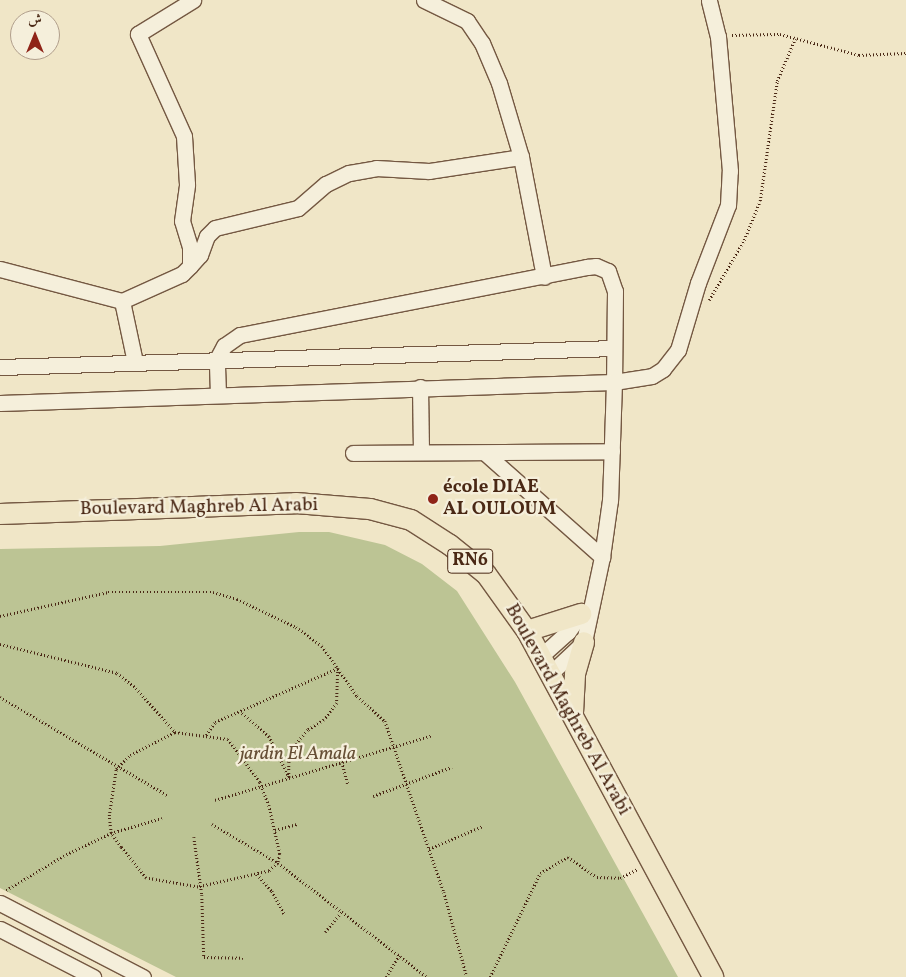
<!DOCTYPE html>
<meta charset="utf-8">
<style>
body{margin:0}
#map{position:relative;width:906px;height:977px;overflow:hidden;background:#f0e6c7;font-family:Vollkorn,Amiri,serif}
div>[style]{position:absolute}
.green>*{inset:0;background:#bcc494}
.path>*{height:2.5px;margin-top:-1.25px;transform-origin:0;background:repeating-linear-gradient(90deg,#4a2815 0 1px,transparent 0 3.5px)}
.roads{filter:drop-shadow(1px 0 #745842) drop-shadow(-1px 0 #745842) drop-shadow(0 1px #745842) drop-shadow(0 -1px #745842)}
.minor>*{height:15px;margin:-7.5px;padding:0 7.5px;transform-origin:7.5px;border-radius:7.5px;background:#f5efdb}
.major>*{height:20px;margin:-10px;padding:0 10px;transform-origin:10px;border-radius:10px;background:#f0e6c7}
.dots>*{width:14px;height:14px;translate:-50% -50%;box-sizing:border-box;border:2px solid #f5efdb;border-radius:50%}
span{translate:-50% -50%;white-space:nowrap;text-align:center;line-height:1.15;-webkit-text-stroke:4.5px #f5efdb;paint-order:stroke}
.shield-label span{padding:1px 4px;background:#f5efdb;border:1px solid;border-radius:4px;-webkit-text-stroke-width:0}
.shield-label{font-size:18px;color:#4a2815;font-weight:700}
.poi-label{font-size:19px;color:#4a2815;font-weight:700}
.left{translate:0 -50%;text-align:left}
.street-label{font-size:19px;color:#4a2815}
.park-label{font-size:19px;color:#664f35;font-style:italic}
.north{position:absolute;left:10px;top:10px;width:50px;height:50px;box-sizing:border-box;background:#f5efdb;border:1px solid #b19f8c;border-radius:50%;rotate:0deg;font-size:14px;font-weight:700;line-height:20px;text-align:center;color:#4a2815}
.north::after{content:'';display:block;margin:auto;width:18px;height:22px;background:#8f2418;clip-path:polygon(50% 0,100% 100%,50% 72%,0 100%)}
</style>
<div id="map">
<div class="green">
<div style="clip-path:polygon(299px 532px,329px 532px,385px 545px,422px 564px,457px 591px,515px 682px,678px 977px,176px 977px,0 888px,0 549px,160px 546px)"></div>
</div>
<div class="path">
<div style="left:732px;top:35px;width:48px;rotate:-1.2deg"></div>
<div style="left:780px;top:34px;width:82px;rotate:14.9deg"></div>
<div style="left:859px;top:55px;width:47px;rotate:-2.4deg"></div>
<div style="left:709px;top:300px;width:69px;rotate:-59.7deg"></div>
<div style="left:744px;top:240px;width:42px;rotate:-67.7deg"></div>
<div style="left:760px;top:201px;width:121px;rotate:-81.9deg"></div>
<div style="left:777px;top:81px;width:46px;rotate:-66.8deg"></div>
<div style="left:0;top:616px;width:111px;rotate:-12.5deg"></div>
<div style="left:108px;top:592px;width:105px"></div>
<div style="left:213px;top:592px;width:25px;rotate:16deg"></div>
<div style="left:237px;top:599px;width:65px;rotate:25.4deg"></div>
<div style="left:296px;top:627px;width:32px;rotate:36deg"></div>
<div style="left:322px;top:646px;width:61px;rotate:55deg"></div>
<div style="left:357px;top:696px;width:38px;rotate:42deg"></div>
<div style="left:385px;top:721px;width:181px;rotate:71deg"></div>
<div style="left:444px;top:892px;width:88px;rotate:74.9deg"></div>
<div style="left:0;top:644px;width:121px;rotate:13.9deg"></div>
<div style="left:117px;top:673px;width:24px;rotate:38deg"></div>
<div style="left:136px;top:688px;width:59px;rotate:48.4deg"></div>
<div style="left:175px;top:732px;width:53px;rotate:7.5deg"></div>
<div style="left:228px;top:739px;width:54px;rotate:53.3deg"></div>
<div style="left:260px;top:782px;width:25px;rotate:69deg"></div>
<div style="left:269px;top:805px;width:50px;rotate:77.3deg"></div>
<div style="left:280px;top:854px;width:9px;rotate:103deg"></div>
<div style="left:278px;top:863px;width:12px;rotate:138deg"></div>
<div style="left:269px;top:871px;width:73px;rotate:167.3deg"></div>
<div style="left:198px;top:887px;width:53px;rotate:-170.2deg"></div>
<div style="left:146px;top:878px;width:40px;rotate:-129deg"></div>
<div style="left:121px;top:847px;width:17px;rotate:-126deg"></div>
<div style="left:111px;top:833px;width:17px;rotate:-97deg"></div>
<div style="left:109px;top:816px;width:48px;rotate:-81.5deg"></div>
<div style="left:116px;top:769px;width:20px;rotate:-45deg"></div>
<div style="left:130px;top:755px;width:51px;rotate:-27.1deg"></div>
<div style="left:0;top:697px;width:194px;rotate:30.4deg"></div>
<div style="left:206px;top:735px;width:16px;rotate:-55deg"></div>
<div style="left:215px;top:722px;width:134px;rotate:-23.7deg"></div>
<div style="left:338px;top:668px;width:35px;rotate:92deg"></div>
<div style="left:337px;top:703px;width:21px;rotate:127deg"></div>
<div style="left:324px;top:720px;width:19px;rotate:148deg"></div>
<div style="left:308px;top:730px;width:20px;rotate:131deg"></div>
<div style="left:295px;top:745px;width:18px;rotate:109deg"></div>
<div style="left:289px;top:762px;width:16px;rotate:90deg"></div>
<div style="left:289px;top:778px;width:46px;rotate:-116deg"></div>
<div style="left:269px;top:737px;width:38px;rotate:-139deg"></div>
<div style="left:342px;top:762px;width:24px;rotate:75deg"></div>
<div style="left:373px;top:796px;width:84px;rotate:-20.2deg"></div>
<div style="left:215px;top:800px;width:227px;rotate:-16.6deg"></div>
<div style="left:212px;top:824px;width:77px;rotate:30.6deg"></div>
<div style="left:278px;top:863px;width:188px;rotate:37.4deg"></div>
<div style="left:275px;top:830px;width:23px;rotate:-15deg"></div>
<div style="left:194px;top:837px;width:59px;rotate:82.1deg"></div>
<div style="left:202px;top:895px;width:62px;rotate:88.2deg"></div>
<div style="left:204px;top:957px;width:39px;rotate:1deg"></div>
<div style="left:429px;top:849px;width:59px;rotate:-23.1deg"></div>
<div style="left:257px;top:874px;width:23px;rotate:49deg"></div>
<div style="left:272px;top:891px;width:26px;rotate:62deg"></div>
<div style="left:6px;top:890px;width:66px;rotate:-30.8deg"></div>
<div style="left:63px;top:856px;width:53px;rotate:-25.6deg"></div>
<div style="left:111px;top:833px;width:53px;rotate:-16.4deg"></div>
<div style="left:325px;top:932px;width:26px;rotate:-51deg"></div>
<div style="left:386px;top:977px;width:26px;rotate:-59deg"></div>
<div style="left:490px;top:977px;width:115px;rotate:-64.3deg"></div>
<div style="left:540px;top:873px;width:32px;rotate:-30deg"></div>
<div style="left:568px;top:857px;width:35px;rotate:35deg"></div>
<div style="left:597px;top:877px;width:23px;rotate:2deg"></div>
<div style="left:620px;top:878px;width:20px;rotate:-27deg"></div>
</div>
<div class="roads">
<div class="minor">
<div style="left:424px;top:0;width:48px;rotate:26deg"></div>
<div style="left:467px;top:21px;width:27px;rotate:56deg"></div>
<div style="left:482px;top:43px;width:43px;rotate:67deg"></div>
<div style="left:499px;top:83px;width:77px;rotate:73.4deg"></div>
<div style="left:521px;top:157px;width:122px;rotate:79.1deg"></div>
<div style="left:190px;top:266px;width:15px;rotate:-48deg"></div>
<div style="left:200px;top:255px;width:20px;rotate:-70deg"></div>
<div style="left:207px;top:236px;width:11px;rotate:-45deg"></div>
<div style="left:215px;top:228px;width:85px;rotate:-13.5deg"></div>
<div style="left:298px;top:208px;width:37px;rotate:-41deg"></div>
<div style="left:326px;top:184px;width:25px;rotate:-26deg"></div>
<div style="left:349px;top:173px;width:27px;rotate:-10deg"></div>
<div style="left:376px;top:168px;width:53px;rotate:3.2deg"></div>
<div style="left:429px;top:171px;width:93px;rotate:-8.7deg"></div>
<div style="left:0;top:269px;width:126px;rotate:14.7deg"></div>
<div style="left:122px;top:301px;width:62px;rotate:78deg"></div>
<div style="left:122px;top:301px;width:66px;rotate:-24.2deg"></div>
<div style="left:182px;top:274px;width:11px;rotate:-45deg"></div>
<div style="left:190px;top:266px;width:19px;rotate:-90deg"></div>
<div style="left:190px;top:247px;width:27px;rotate:-107deg"></div>
<div style="left:182px;top:221px;width:37px;rotate:-82deg"></div>
<div style="left:187px;top:184px;width:48px;rotate:-93.6deg"></div>
<div style="left:184px;top:136px;width:112px;rotate:-114.3deg"></div>
<div style="left:138px;top:34px;width:65px;rotate:-31.7deg"></div>
<div style="left:0;top:367px;width:614px;rotate:-1.77deg"></div>
<div style="left:420px;top:387px;width:65px;rotate:89.1deg"></div>
<div style="left:218px;top:394px;width:35px;rotate:-92deg"></div>
<div style="left:217px;top:359px;width:15px;rotate:-62deg"></div>
<div style="left:224px;top:346px;width:19px;rotate:-35deg"></div>
<div style="left:240px;top:335px;width:354px;rotate:-11.1deg"></div>
<div style="left:587px;top:267px;width:9px;rotate:-6deg"></div>
<div style="left:596px;top:266px;width:13px;rotate:23deg"></div>
<div style="left:608px;top:271px;width:21px;rotate:71deg"></div>
<div style="left:615px;top:291px;width:91px;rotate:90.6deg"></div>
<div style="left:614px;top:382px;width:118px;rotate:91.9deg"></div>
<div style="left:610px;top:500px;width:58px;rotate:98deg"></div>
<div style="left:602px;top:557px;width:87px;rotate:102deg"></div>
<div style="left:584px;top:642px;width:45px;rotate:136.8deg"></div>
<div style="left:0;top:403px;width:614px;rotate:-1.96deg"></div>
<div style="left:614px;top:382px;width:38px;rotate:-9deg"></div>
<div style="left:652px;top:376px;width:13px;rotate:-32deg"></div>
<div style="left:663px;top:369px;width:24px;rotate:-52deg"></div>
<div style="left:678px;top:350px;width:70px;rotate:-73.4deg"></div>
<div style="left:698px;top:283px;width:84px;rotate:-69deg"></div>
<div style="left:728px;top:205px;width:34px;rotate:-87deg"></div>
<div style="left:730px;top:171px;width:135px;rotate:-95.1deg"></div>
<div style="left:718px;top:37px;width:38px;rotate:-104deg"></div>
<div style="left:353px;top:453px;width:259px;rotate:-0.4deg"></div>
<div style="left:485px;top:453px;width:157px;rotate:41.6deg"></div>
<div style="left:541px;top:656px;width:36px;rotate:-42deg"></div>
<div style="left:568px;top:632px;width:24px;rotate:-55deg"></div>
<div style="left:0;top:903px;width:161px;rotate:27.4deg"></div>
<div style="left:0;top:929px;width:105px;rotate:27.3deg"></div>
</div>
<div class="major">
<div style="left:0;top:514px;width:296px;rotate:-2.1deg"></div>
<div style="left:296px;top:503px;width:74px;rotate:4.6deg"></div>
<div style="left:370px;top:509px;width:42px;rotate:15deg"></div>
<div style="left:411px;top:520px;width:46px;rotate:32.7deg"></div>
<div style="left:450px;top:545px;width:46px;rotate:38.9deg"></div>
<div style="left:486px;top:574px;width:70px;rotate:54.3deg"></div>
<div style="left:527px;top:631px;width:393px;rotate:61.7deg"></div>
<div style="left:527px;top:631px;width:57px;rotate:-17.5deg"></div>
<div style="left:573px;top:713px;width:39px;rotate:-87deg"></div>
<div style="left:575px;top:674px;width:33px;rotate:-74deg"></div>
</div>
</div>
<div class="dots">
<div style="left:433px;top:499px;background:#8f2418"></div>
</div>
<div class="shield-label">
<span style="left:470px;top:561px">RN6</span>
</div>
<div class="poi-label">
<span class="left" style="left:443px;top:499px">école DIAE<br>AL OULOUM</span>
</div>
<div class="street-label">
<span style="left:199px;top:508px;rotate:-1deg">Boulevard Maghreb Al Arabi</span>
<span style="left:567px;top:710px;rotate:61deg">Boulevard Maghreb Al Arabi</span>
</div>
<div class="park-label">
<span style="left:298px;top:755px">jardin El Amala</span>
</div>
<div class="north">ش</div>
</div>
